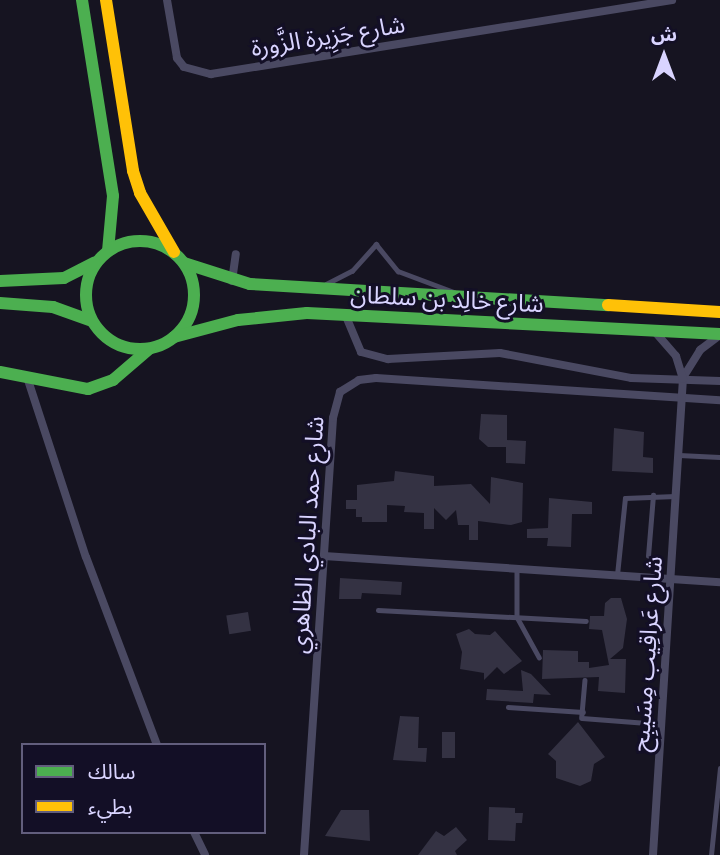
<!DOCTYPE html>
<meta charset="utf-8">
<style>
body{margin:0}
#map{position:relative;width:720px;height:855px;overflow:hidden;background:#161421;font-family:Cabin,"Noto Sans Arabic",sans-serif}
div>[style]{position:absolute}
.building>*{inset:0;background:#343243;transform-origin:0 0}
.lane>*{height:4.5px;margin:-2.25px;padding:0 2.25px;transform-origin:2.25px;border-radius:2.25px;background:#4a4962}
.street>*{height:8px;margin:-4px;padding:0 4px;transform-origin:4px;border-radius:4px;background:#4a4962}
.fast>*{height:12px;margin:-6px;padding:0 6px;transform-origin:6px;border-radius:6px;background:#4caf50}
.fast>.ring{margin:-6px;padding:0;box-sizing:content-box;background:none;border:12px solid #4caf50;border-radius:50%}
.slow>*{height:12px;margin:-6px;padding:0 6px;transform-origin:6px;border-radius:6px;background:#ffc107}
span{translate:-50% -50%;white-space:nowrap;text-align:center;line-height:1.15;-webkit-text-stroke:6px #130f26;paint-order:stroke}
.street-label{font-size:24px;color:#d9d4ff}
.legend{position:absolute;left:21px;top:743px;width:245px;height:91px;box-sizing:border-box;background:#130f26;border:2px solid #625e7d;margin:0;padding:9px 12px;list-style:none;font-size:21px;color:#d9d4ff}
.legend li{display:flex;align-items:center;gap:14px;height:35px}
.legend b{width:35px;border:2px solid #625e7d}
.north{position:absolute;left:629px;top:21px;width:70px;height:70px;-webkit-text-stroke:5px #130f26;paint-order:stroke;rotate:0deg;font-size:19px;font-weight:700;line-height:28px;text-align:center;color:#d9d4ff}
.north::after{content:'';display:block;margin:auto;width:24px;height:32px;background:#d9d4ff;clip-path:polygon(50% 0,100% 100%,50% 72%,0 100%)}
</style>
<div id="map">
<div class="building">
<div style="clip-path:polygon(481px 414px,507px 415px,507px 440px,526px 441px,525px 464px,506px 463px,506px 447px,488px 447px,479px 439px)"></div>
<div style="clip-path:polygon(614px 428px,644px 432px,643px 457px,653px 458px,653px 473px,612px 471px)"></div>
<div style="clip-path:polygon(395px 471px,434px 476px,434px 486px,471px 484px,490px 504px,491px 477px,523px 483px,522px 522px,511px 525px,478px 521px,478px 540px,469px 540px,469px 525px,458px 525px,456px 510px,446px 520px,434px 508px,434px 529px,424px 529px,424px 513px,404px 512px,405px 506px,387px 505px,387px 522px,362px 522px,362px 517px,356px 517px,356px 509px,346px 509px,346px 500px,357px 500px,357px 485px,394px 481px)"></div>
<div style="clip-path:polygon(549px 498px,592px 502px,592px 514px,572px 514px,571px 547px,547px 546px,548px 538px,527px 538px,527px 529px,548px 528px)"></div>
<div style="clip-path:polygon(340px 578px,402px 582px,401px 595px,362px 593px,361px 599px,339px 599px)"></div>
<div style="clip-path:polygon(611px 598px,621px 598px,627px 619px,623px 648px,610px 659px,626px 659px,625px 693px,598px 691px,599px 677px,542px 679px,543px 650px,578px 651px,578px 662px,589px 662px,589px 668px,609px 665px,602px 630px,589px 629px,590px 616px,604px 616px,605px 603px)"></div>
<div style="left:248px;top:612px;width:19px;height:22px;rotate:81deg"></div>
<div style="clip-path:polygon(469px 629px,475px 634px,490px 635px,495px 631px,522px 661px,504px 674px,497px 667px,484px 680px,484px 673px,460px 669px,462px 652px,456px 634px)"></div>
<div style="clip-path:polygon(521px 670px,531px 674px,551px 695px,534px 694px,533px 703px,486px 700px,487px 689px,523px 691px)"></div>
<div style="clip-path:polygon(400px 716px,419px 717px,418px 748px,427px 748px,426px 762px,393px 760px)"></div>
<div style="clip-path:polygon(578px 722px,605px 757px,594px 764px,591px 781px,580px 786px,556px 778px,556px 761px,548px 754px)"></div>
<div style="left:442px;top:732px;width:13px;height:26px"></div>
<div style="clip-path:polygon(489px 807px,515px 808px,515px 813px,523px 813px,522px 823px,516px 823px,515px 841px,488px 840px)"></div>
<div style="clip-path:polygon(341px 810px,369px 810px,370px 841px,325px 836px)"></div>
<div style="clip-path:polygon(456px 827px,467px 840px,455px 851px,457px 855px,418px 855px,436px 831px,444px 836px)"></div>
</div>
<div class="lane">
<div style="left:326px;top:284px;width:29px;rotate:-27deg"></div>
<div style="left:352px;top:271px;width:36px;rotate:-48deg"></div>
<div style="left:376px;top:244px;width:35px;rotate:51deg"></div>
<div style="left:398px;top:271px;width:60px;rotate:20.6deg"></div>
<div style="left:679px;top:455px;width:41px;rotate:2.8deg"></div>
<div style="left:648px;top:556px;width:61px;rotate:-85.3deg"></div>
<div style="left:517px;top:569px;width:48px;rotate:90deg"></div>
<div style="left:517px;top:617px;width:46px;rotate:61.2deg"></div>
<div style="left:617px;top:575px;width:77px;rotate:-84.1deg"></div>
<div style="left:625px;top:498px;width:50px;rotate:-2.3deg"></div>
<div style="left:378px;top:610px;width:208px;rotate:3deg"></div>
<div style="left:585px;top:680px;width:38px;rotate:95deg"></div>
<div style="left:582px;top:718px;width:78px;rotate:4.4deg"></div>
<div style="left:508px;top:707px;width:75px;rotate:3.8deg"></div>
<div style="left:711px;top:855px;width:87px;rotate:-84.1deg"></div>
</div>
<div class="street">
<div style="left:167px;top:0;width:59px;rotate:80.2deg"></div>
<div style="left:177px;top:58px;width:11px;rotate:52deg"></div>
<div style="left:184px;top:67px;width:28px;rotate:15deg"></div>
<div style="left:211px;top:74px;width:467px;rotate:-9.1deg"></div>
<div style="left:232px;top:281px;width:27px;rotate:-82deg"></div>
<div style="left:345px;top:314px;width:41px;rotate:67.2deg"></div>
<div style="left:361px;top:352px;width:28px;rotate:15deg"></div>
<div style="left:388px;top:359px;width:112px;rotate:-3.1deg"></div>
<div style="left:500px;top:353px;width:133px;rotate:10.8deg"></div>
<div style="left:631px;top:378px;width:89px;rotate:1.9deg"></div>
<div style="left:684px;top:376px;width:31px;rotate:-58deg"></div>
<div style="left:700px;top:350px;width:25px;rotate:-37deg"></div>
<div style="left:27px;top:377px;width:189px;rotate:71.9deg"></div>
<div style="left:86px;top:557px;width:201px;rotate:69.3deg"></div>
<div style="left:324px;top:556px;width:397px;rotate:3.8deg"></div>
<div style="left:194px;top:832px;width:25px;rotate:64deg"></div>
<div style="left:304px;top:855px;width:438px;rotate:-86.2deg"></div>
<div style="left:333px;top:418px;width:27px;rotate:-75deg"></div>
<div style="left:340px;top:392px;width:22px;rotate:-32deg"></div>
<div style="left:359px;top:380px;width:17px;rotate:-7deg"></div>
<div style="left:376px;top:378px;width:345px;rotate:3.7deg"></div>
<div style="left:653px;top:855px;width:477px;rotate:-86.4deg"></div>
<div style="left:683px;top:379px;width:24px;rotate:-107deg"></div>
<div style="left:676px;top:356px;width:33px;rotate:-131deg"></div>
</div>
<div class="fast">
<div style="left:82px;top:0;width:198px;rotate:81deg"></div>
<div style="left:113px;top:196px;width:55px;rotate:95.2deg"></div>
<div class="ring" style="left:86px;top:241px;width:96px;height:96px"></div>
<div style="left:184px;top:263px;width:69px;rotate:17.7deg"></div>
<div style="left:250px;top:284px;width:359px;rotate:3.4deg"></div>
<div style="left:0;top:281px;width:64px;rotate:-2.7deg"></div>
<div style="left:64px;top:278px;width:34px;rotate:-27deg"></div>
<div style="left:0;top:303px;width:53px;rotate:4.3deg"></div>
<div style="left:53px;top:307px;width:41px;rotate:19.7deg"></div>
<div style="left:174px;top:337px;width:66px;rotate:-14.9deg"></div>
<div style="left:238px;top:320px;width:69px;rotate:-5.8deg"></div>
<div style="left:307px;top:313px;width:414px;rotate:2.9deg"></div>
<div style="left:0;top:372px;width:90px;rotate:10.9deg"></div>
<div style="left:88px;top:389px;width:27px;rotate:-20deg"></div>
<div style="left:113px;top:380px;width:48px;rotate:-40.7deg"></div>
</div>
<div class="slow">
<div style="left:106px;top:0;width:173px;rotate:81deg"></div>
<div style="left:133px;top:171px;width:23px;rotate:72deg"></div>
<div style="left:140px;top:193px;width:68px;rotate:60deg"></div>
<div style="left:608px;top:305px;width:112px;rotate:3.6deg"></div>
</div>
<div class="street-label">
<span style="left:328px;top:36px;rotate:-9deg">شارع جَزِيرة الزَّورة</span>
<span style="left:447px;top:299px;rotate:3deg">شارع خالِد بن سلطان</span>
<span style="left:307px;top:535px;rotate:-86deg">شارع حمد البادي الظاهري</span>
<span style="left:647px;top:654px;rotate:-86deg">شارع عَراقِيب مِسَيبِح</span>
</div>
<ul class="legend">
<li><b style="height:9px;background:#4caf50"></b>سالك</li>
<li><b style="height:9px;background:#ffc107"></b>بطيء</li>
</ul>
<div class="north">ش</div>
</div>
